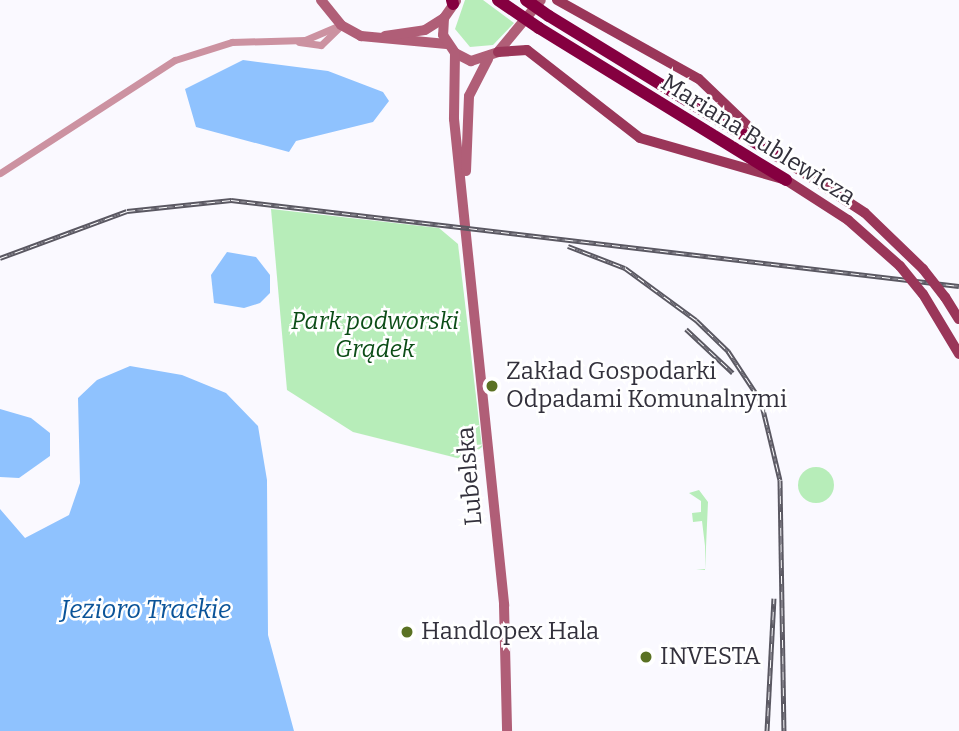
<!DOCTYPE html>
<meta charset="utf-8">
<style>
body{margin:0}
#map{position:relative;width:959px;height:731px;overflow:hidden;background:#faf9ff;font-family:Bitter,serif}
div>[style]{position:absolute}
.green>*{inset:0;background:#b7edb9}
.round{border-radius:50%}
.water>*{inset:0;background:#8fc2fe}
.street>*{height:7px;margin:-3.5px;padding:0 3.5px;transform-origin:3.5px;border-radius:3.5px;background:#cc92a1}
.secondary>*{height:10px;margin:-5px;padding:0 5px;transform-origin:5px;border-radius:5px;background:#b05e77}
.primary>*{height:10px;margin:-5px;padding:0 5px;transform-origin:5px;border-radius:5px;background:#9a3659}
.highway>*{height:12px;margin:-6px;padding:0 6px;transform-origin:6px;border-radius:6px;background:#850040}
.rail>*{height:5px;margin-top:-2.5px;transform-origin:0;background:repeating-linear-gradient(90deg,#fff 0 8px,#5a5862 0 16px);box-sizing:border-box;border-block:2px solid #5a5862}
.primary-bridge>*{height:10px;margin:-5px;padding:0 5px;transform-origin:5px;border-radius:5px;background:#9a3659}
.highway-bridge>*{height:12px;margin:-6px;padding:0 6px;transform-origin:6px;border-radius:6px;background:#850040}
.dots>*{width:19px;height:19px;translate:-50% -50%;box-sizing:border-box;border:4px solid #fff;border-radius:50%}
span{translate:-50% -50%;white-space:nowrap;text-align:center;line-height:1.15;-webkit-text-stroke:5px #fff;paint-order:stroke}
.street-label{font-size:24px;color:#33313c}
.park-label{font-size:24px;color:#0c4d17;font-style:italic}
.poi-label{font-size:24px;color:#33313c}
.left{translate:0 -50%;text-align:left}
.water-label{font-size:26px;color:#0b5499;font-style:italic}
</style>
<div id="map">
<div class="green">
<div style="clip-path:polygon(465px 0,483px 0,514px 23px,493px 45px,470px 47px,455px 29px)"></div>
<div style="clip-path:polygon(271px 209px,439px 228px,458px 244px,482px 447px,465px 460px,353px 432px,287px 390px)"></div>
<div class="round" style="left:798px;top:467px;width:36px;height:36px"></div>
<div style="clip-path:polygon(699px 490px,708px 502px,705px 570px,696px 570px,705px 569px,705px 546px,702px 521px,693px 522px,692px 513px,701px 512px,701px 501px,689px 493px)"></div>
</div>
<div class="water">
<div style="clip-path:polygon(243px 60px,328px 71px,383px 92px,389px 101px,373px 122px,296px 141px,289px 152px,196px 127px,185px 89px)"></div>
<div style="clip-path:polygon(227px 252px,256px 257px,270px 275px,270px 293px,260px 303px,244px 308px,214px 303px,211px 275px)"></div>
<div style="clip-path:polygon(130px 366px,182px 375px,226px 393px,258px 426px,267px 480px,268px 635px,294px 731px,0 731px,0 509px,25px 538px,69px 515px,80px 483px,78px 398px,97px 380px)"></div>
<div style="clip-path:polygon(0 409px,31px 418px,50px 433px,50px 456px,19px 478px,0 477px)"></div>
</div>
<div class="street">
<div style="left:299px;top:42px;width:22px;rotate:8deg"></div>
<div style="left:321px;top:45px;width:28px;rotate:-44deg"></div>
<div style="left:0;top:173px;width:208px;rotate:-32.9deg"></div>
<div style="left:175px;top:60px;width:60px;rotate:-17.5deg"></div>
<div style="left:232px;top:42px;width:73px;rotate:-1.6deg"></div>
<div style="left:305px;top:40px;width:39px;rotate:-23deg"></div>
</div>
<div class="secondary">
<div style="left:321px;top:0;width:32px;rotate:51deg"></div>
<div style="left:341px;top:25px;width:23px;rotate:29deg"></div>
<div style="left:361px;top:36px;width:86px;rotate:5.3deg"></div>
<div style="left:456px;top:1px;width:21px;rotate:125deg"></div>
<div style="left:444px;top:18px;width:17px;rotate:93deg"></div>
<div style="left:443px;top:35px;width:22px;rotate:56deg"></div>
<div style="left:455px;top:53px;width:18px;rotate:27deg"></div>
<div style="left:471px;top:61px;width:28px;rotate:-18deg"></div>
<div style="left:498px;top:52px;width:67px;rotate:-50.4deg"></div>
<div style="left:385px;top:36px;width:40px;rotate:-8.5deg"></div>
<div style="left:425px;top:30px;width:22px;rotate:-32deg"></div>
<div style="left:455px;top:53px;width:66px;rotate:90.9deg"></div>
<div style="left:454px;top:119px;width:489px;rotate:84.1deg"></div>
<div style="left:504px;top:605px;width:126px;rotate:88.6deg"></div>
<div style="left:466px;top:171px;width:75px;rotate:-87.7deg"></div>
<div style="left:469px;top:96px;width:42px;rotate:-62.8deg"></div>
</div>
<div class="primary">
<div style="left:557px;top:0;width:162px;rotate:29.1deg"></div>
<div style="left:699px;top:79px;width:114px;rotate:43.9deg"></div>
<div style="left:781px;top:158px;width:100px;rotate:33.2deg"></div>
<div style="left:865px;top:213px;width:81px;rotate:44deg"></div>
<div style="left:498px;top:52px;width:29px;rotate:-4deg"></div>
<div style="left:527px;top:50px;width:143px;rotate:37.9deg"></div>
<div style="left:640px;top:138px;width:152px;rotate:16deg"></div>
<div style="left:786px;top:180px;width:74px;rotate:32.8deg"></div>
<div style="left:848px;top:220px;width:69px;rotate:41.5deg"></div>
<div style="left:923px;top:294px;width:70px;rotate:59deg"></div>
<div style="left:945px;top:297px;width:26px;rotate:58deg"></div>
</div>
<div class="highway">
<div style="left:452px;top:0;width:4px;rotate:76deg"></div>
<div style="left:549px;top:16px;width:272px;rotate:31.5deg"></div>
<div style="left:539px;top:28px;width:290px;rotate:31.6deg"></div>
</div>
<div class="rail">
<div style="left:568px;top:246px;width:61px;rotate:21.1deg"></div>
<div style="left:625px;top:268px;width:88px;rotate:36.2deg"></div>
<div style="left:696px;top:320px;width:45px;rotate:44.1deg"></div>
<div style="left:728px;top:351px;width:60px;rotate:56.6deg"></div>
<div style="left:761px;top:401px;width:81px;rotate:76.5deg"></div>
<div style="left:780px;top:480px;width:251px;rotate:89.1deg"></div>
<div style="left:0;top:258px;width:135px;rotate:-20.3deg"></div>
<div style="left:127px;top:211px;width:105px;rotate:-6deg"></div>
<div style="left:231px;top:200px;width:733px;rotate:6.74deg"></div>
<div style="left:686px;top:329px;width:64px;rotate:43.1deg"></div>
<div style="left:767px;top:731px;width:133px;rotate:-87deg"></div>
</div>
<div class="primary-bridge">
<div style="left:900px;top:266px;width:36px;rotate:51deg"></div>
<div style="left:923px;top:269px;width:36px;rotate:52deg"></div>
</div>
<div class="highway-bridge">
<div style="left:498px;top:0;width:50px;rotate:34.3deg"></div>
<div style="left:526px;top:0;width:28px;rotate:35deg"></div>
</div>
<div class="dots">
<div style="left:492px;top:386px;background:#5a7123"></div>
<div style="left:407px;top:632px;background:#5a7123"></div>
<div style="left:646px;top:657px;background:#5a7123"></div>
</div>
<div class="street-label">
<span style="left:758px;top:140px;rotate:32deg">Mariana Bublewicza</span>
<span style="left:470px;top:476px;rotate:-95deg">Lubelska</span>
</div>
<div class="park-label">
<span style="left:375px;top:336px">Park podworski<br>Grądek</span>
</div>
<div class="poi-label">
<span class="left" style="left:506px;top:386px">Zakład Gospodarki<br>Odpadami Komunalnymi</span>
<span class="left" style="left:421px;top:632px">Handlopex Hala</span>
<span class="left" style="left:660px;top:657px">INVESTA</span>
</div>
<div class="water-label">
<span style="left:146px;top:610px">Jezioro Trackie</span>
</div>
</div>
